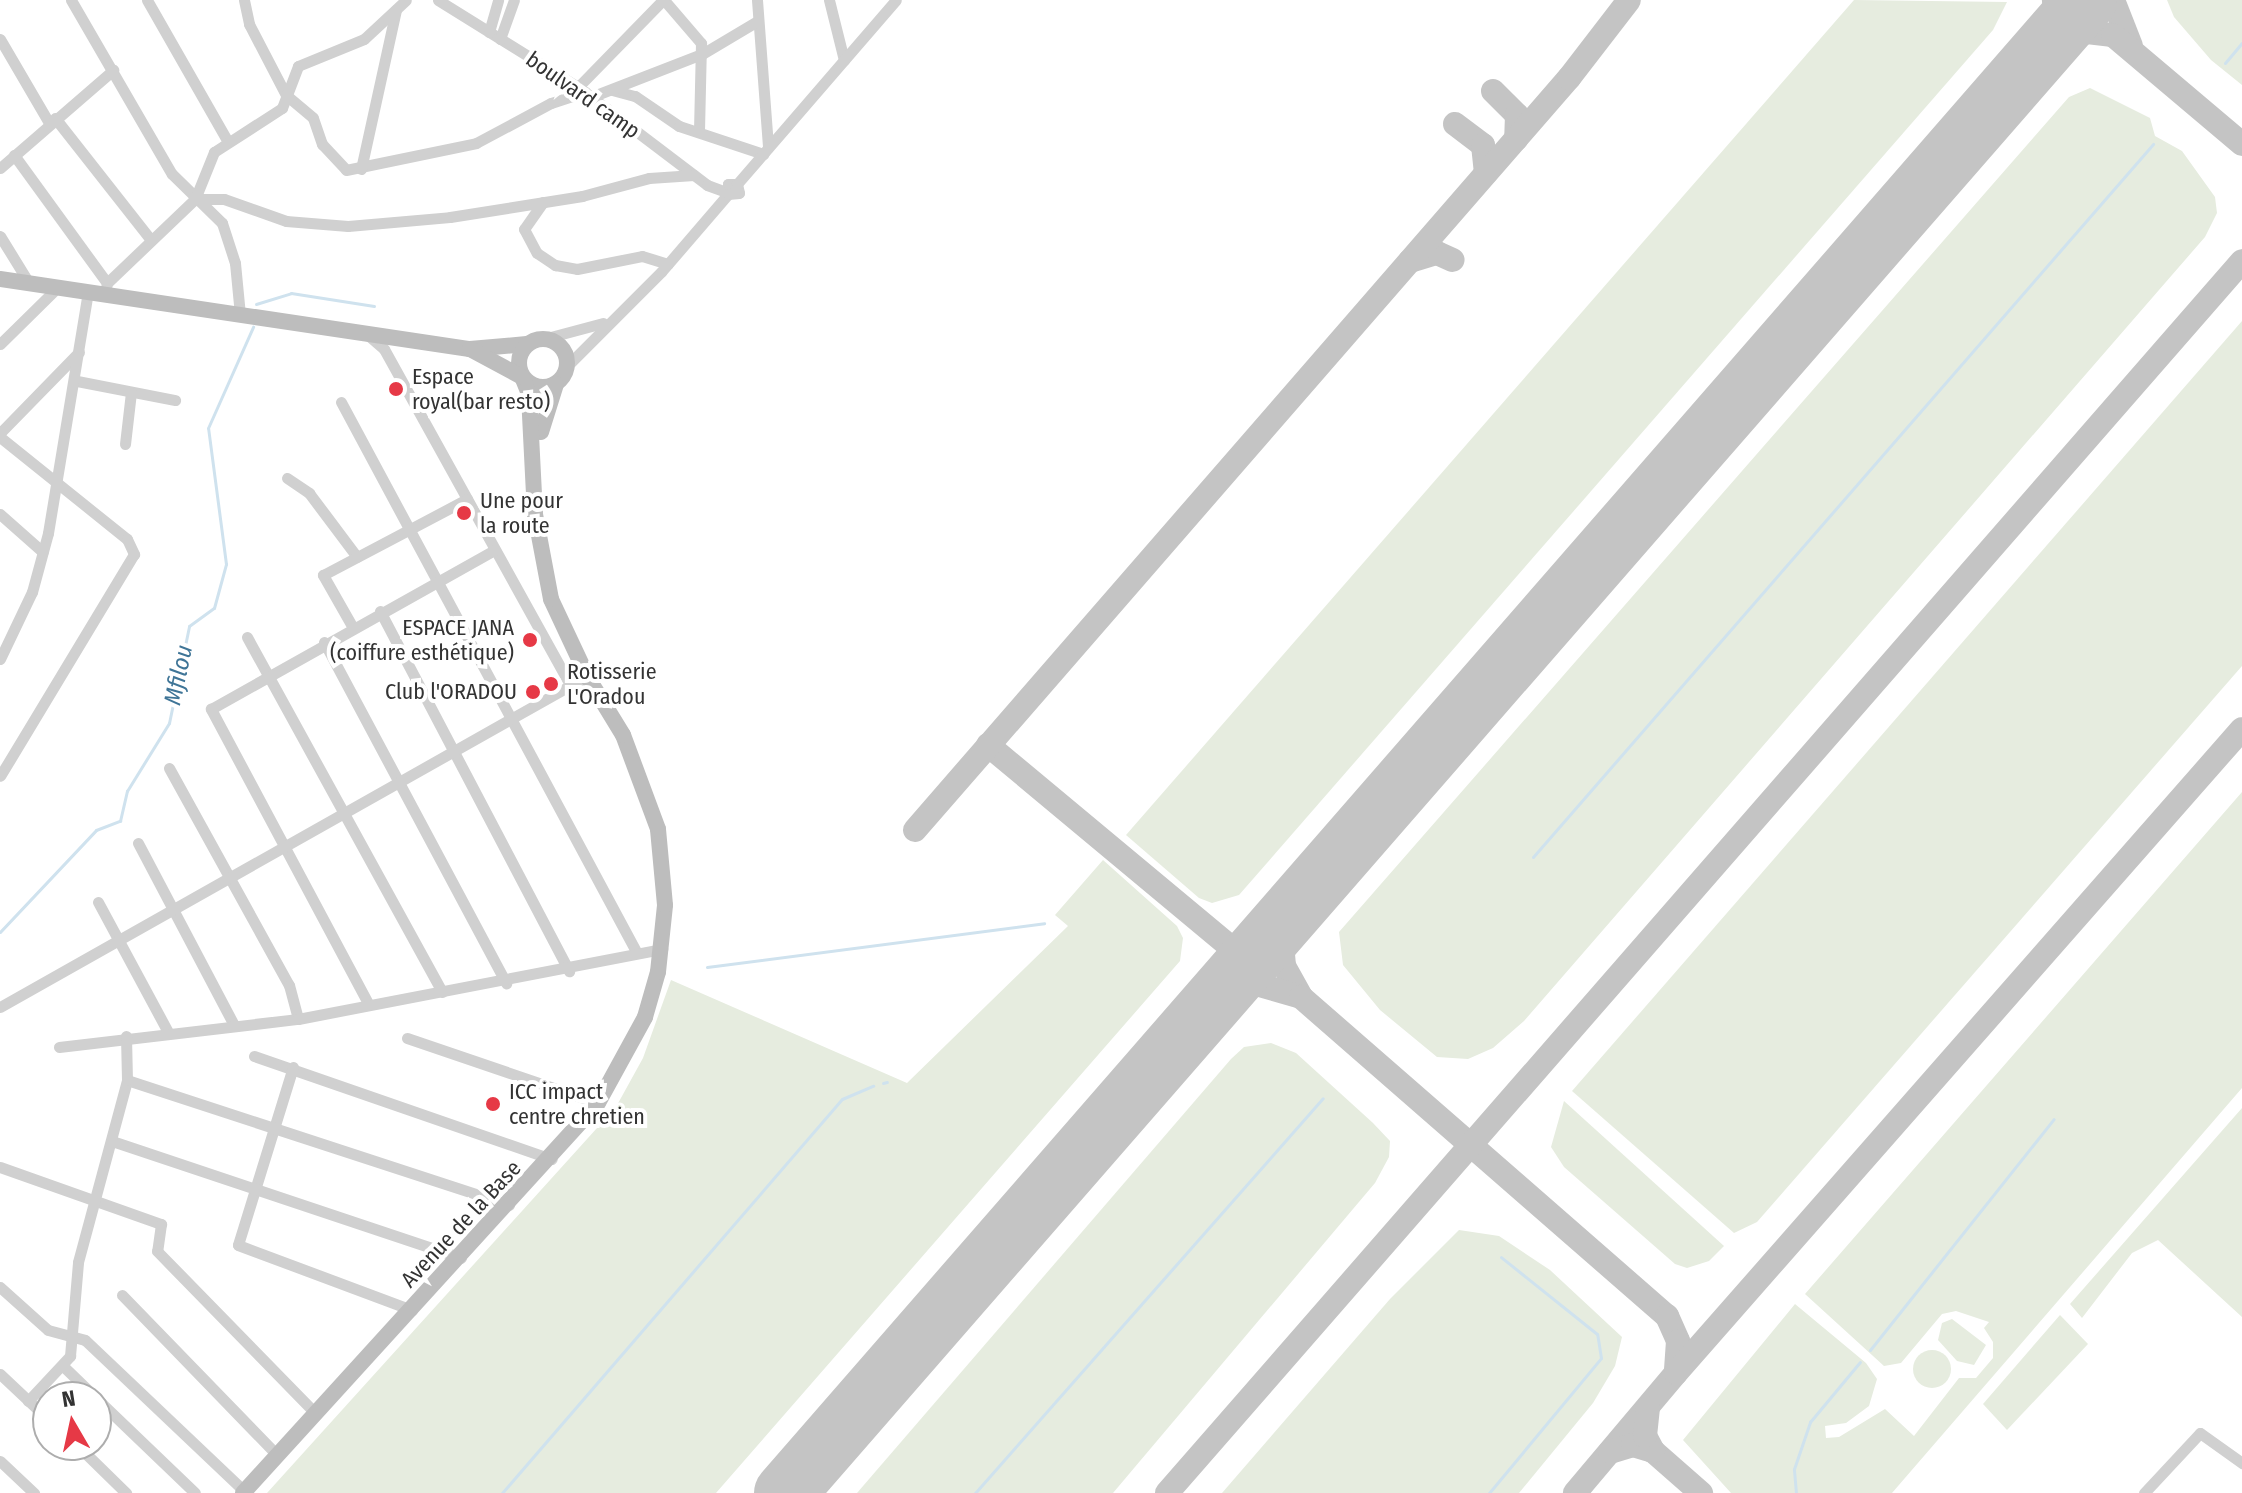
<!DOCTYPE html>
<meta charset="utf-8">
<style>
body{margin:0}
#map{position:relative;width:2242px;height:1493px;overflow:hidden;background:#fff;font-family:"Fira Sans Condensed",sans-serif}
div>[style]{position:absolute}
.green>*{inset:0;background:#e6ecdf}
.round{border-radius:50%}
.stream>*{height:3px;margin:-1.5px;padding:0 1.5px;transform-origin:1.5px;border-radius:1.5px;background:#cfe2ee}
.taxiway>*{height:24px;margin:-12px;padding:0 12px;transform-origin:12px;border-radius:12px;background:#c4c4c4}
.runway>*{height:62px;margin:-31px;padding:0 31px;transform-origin:31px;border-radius:31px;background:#c4c4c4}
.minor>*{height:11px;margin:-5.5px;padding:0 5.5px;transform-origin:5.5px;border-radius:5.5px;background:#d0d0d0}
.secondary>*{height:16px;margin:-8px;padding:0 8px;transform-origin:8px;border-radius:8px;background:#bdbdbd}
.secondary>.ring{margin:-8px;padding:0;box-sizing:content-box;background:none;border:16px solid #bdbdbd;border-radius:50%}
.dots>*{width:22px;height:22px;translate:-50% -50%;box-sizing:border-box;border:4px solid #fff;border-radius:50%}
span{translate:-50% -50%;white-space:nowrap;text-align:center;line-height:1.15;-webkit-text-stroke:8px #fff;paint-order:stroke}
.street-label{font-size:22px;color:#333}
.poi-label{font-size:22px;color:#333}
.left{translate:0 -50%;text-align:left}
.right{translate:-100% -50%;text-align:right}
.water-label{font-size:24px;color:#3f7597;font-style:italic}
.north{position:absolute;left:32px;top:1381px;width:80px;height:80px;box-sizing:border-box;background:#fff;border:2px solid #adadad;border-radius:50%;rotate:351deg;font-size:22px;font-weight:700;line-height:32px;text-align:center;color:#333}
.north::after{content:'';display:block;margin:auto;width:28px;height:36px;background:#e63946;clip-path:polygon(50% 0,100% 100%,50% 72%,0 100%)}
</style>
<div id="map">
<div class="green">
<div style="clip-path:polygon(1854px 0,2007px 2px,1993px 30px,1239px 895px,1212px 903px,1199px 898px,1126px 835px)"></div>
<div style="clip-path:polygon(2167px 0,2242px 0,2242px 85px,2211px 60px,2174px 17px)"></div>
<div style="clip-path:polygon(2090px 88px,2150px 118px,2155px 136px,2182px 151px,2215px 197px,2217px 213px,2205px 237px,1524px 1021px,1493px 1048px,1468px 1059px,1437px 1057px,1380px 1010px,1343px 965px,1339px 932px,2069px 97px)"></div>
<div style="clip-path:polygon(2242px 321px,2242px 666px,1757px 1222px,1734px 1233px,1572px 1091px)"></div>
<div style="clip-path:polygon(2242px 792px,2242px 1088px,1892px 1493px,1731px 1493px,1683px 1440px,1795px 1304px,1866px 1363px,1877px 1379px,1869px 1406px,1846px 1423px,1825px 1426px,1826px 1438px,1839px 1437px,1885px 1409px,1914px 1436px,1959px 1378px,1976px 1378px,1993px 1358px,1993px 1342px,1984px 1328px,1989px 1322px,1956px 1311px,1942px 1314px,1901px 1363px,1884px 1366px,1805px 1294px)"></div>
<div style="clip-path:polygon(1103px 860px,1177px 926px,1183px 938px,1180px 961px,716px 1493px,267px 1493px,616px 1107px,643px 1058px,671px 980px,907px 1083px,1068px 926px,1055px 915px)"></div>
<div style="clip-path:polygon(1271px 1043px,1296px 1053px,1373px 1123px,1390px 1141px,1389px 1157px,1375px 1183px,1113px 1493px,857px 1493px,1231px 1059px,1244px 1047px)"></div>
<div style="clip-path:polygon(1564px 1101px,1724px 1246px,1709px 1261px,1687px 1268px,1675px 1264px,1564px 1167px,1551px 1147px)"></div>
<div style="clip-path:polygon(2242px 1108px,2242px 1317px,2158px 1240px,2132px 1253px,2082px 1318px,2070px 1304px)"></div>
<div style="clip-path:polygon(1459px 1230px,1499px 1236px,1550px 1270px,1622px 1337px,1615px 1366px,1593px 1403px,1519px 1493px,1222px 1493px,1390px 1299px)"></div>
<div style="clip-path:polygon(2060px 1315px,2088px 1344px,2007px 1430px,1983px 1404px)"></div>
<div style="clip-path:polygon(1952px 1319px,1986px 1345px,1974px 1365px,1957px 1361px,1938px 1340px,1942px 1323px)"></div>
<div class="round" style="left:1913px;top:1350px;width:38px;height:38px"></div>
</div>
<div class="stream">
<div style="left:2225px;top:63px;width:26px;rotate:-50deg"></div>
<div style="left:256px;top:304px;width:37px;rotate:-17deg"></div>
<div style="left:291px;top:293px;width:84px;rotate:8.9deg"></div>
<div style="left:1533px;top:857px;width:945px;rotate:-48.99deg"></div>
<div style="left:0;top:932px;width:140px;rotate:-46.7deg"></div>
<div style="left:96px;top:830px;width:26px;rotate:-21deg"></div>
<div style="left:120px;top:821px;width:31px;rotate:-77deg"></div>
<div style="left:127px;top:791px;width:80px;rotate:-58.3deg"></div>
<div style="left:169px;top:723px;width:99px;rotate:-78.3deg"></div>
<div style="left:189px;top:626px;width:31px;rotate:-36deg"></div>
<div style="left:214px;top:608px;width:46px;rotate:-74.7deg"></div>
<div style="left:226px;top:564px;width:137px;rotate:-97.5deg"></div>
<div style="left:208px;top:428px;width:111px;rotate:-66deg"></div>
<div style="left:707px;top:967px;width:340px;rotate:-7.4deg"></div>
<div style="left:883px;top:1083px;width:4px;rotate:-14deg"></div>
<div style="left:1870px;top:1350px;width:295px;rotate:-51.5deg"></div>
<div style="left:502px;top:1493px;width:520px;rotate:-49.21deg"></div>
<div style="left:842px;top:1099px;width:34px;rotate:-23deg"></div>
<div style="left:975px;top:1493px;width:526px;rotate:-48.62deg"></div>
<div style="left:1489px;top:1493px;width:175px;rotate:-50.3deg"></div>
<div style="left:1601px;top:1358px;width:24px;rotate:-99deg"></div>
<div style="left:1597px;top:1334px;width:123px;rotate:-141.3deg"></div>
<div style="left:1796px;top:1493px;width:24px;rotate:-95deg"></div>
<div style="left:1794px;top:1469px;width:50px;rotate:-71.2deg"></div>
<div style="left:1810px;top:1422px;width:78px;rotate:-50.2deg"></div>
</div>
<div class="taxiway">
<div style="left:2113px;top:0;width:49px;rotate:68.6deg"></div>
<div style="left:2047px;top:45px;width:42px;rotate:-18deg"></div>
<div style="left:2087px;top:32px;width:26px;rotate:7deg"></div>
<div style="left:2113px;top:35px;width:169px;rotate:40.2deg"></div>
<div style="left:2047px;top:45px;width:23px;rotate:-67deg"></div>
<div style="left:2056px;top:24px;width:24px;rotate:-95deg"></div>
<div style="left:1493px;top:91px;width:34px;rotate:45deg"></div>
<div style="left:1517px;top:115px;width:24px;rotate:92deg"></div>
<div style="left:1455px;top:124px;width:35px;rotate:37deg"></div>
<div style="left:1483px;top:145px;width:28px;rotate:84deg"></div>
<div style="left:1410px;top:261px;width:28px;rotate:-17deg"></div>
<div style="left:1437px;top:253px;width:17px;rotate:24deg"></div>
<div style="left:988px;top:745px;width:339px;rotate:39.8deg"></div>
<div style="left:915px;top:830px;width:997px;rotate:-48.99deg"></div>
<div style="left:1569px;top:78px;width:98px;rotate:-52.4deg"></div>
<div style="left:1299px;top:903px;width:43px;rotate:113deg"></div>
<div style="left:1282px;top:943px;width:23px;rotate:85deg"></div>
<div style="left:1284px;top:966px;width:35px;rotate:61deg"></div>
<div style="left:1215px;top:999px;width:44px;rotate:-20.1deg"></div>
<div style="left:1256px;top:984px;width:47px;rotate:16.1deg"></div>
<div style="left:1301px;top:997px;width:486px;rotate:41.1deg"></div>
<div style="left:1667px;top:1316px;width:27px;rotate:66deg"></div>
<div style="left:1678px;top:1341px;width:32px;rotate:94deg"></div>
<div style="left:1676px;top:1373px;width:157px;rotate:130.1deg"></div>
<div style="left:1676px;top:1373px;width:857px;rotate:-48.69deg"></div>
<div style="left:1653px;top:1451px;width:64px;rotate:41.2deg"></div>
<div style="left:1610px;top:1452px;width:24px;rotate:-17deg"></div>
<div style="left:1633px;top:1445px;width:21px;rotate:17deg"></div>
<div style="left:1653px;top:1451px;width:17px;rotate:-118deg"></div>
<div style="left:1645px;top:1436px;width:28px;rotate:-84deg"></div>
<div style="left:1167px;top:1493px;width:1635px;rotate:-48.89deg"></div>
</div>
<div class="runway">
<div style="left:785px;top:1493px;width:1980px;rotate:-48.93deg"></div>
</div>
<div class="minor">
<div style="left:71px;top:0;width:201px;rotate:59.9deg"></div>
<div style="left:172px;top:174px;width:70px;rotate:44.4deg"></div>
<div style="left:222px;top:223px;width:42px;rotate:72deg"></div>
<div style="left:235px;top:263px;width:52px;rotate:84.5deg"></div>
<div style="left:147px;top:0;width:163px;rotate:60.3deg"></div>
<div style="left:244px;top:0;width:25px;rotate:78deg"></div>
<div style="left:249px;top:24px;width:80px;rotate:62.5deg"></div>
<div style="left:286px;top:95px;width:35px;rotate:40deg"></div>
<div style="left:313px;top:118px;width:28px;rotate:71deg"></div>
<div style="left:322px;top:144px;width:35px;rotate:47deg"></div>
<div style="left:346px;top:170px;width:133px;rotate:-11.7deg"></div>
<div style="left:476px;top:143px;width:85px;rotate:-28.1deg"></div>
<div style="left:551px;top:103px;width:36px;rotate:-18deg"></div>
<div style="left:438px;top:0;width:165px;rotate:31.9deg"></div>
<div style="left:578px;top:87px;width:162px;rotate:37.2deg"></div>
<div style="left:707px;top:185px;width:20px;rotate:20deg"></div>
<div style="left:664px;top:0;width:57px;rotate:49.3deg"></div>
<div style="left:701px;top:43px;width:89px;rotate:91.3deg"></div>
<div style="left:757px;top:0;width:148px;rotate:85.7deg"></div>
<div style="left:829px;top:0;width:62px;rotate:76deg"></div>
<div style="left:489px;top:32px;width:33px;rotate:-74deg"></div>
<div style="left:0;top:39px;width:97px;rotate:59.7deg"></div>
<div style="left:500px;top:39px;width:41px;rotate:-70.3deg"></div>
<div style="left:578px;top:87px;width:122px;rotate:-45.7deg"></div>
<div style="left:612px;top:90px;width:24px;rotate:15deg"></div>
<div style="left:635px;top:96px;width:53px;rotate:34.3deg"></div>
<div style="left:679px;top:126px;width:89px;rotate:18.4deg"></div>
<div style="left:591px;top:97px;width:119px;rotate:-21.2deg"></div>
<div style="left:702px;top:54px;width:63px;rotate:-30.7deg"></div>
<div style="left:55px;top:118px;width:155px;rotate:51.8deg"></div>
<div style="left:14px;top:155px;width:158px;rotate:54deg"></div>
<div style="left:0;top:168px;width:150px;rotate:-40.9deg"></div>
<div style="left:361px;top:169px;width:163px;rotate:-77.6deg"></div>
<div style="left:737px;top:184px;width:243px;rotate:-49.2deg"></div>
<div style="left:195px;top:199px;width:29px"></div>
<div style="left:224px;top:199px;width:66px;rotate:19.5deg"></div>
<div style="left:286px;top:221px;width:62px;rotate:4.6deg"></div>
<div style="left:348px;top:226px;width:102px;rotate:-5deg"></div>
<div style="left:450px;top:217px;width:134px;rotate:-9deg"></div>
<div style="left:582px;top:196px;width:69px;rotate:-15deg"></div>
<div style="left:649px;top:178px;width:45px;rotate:-3.8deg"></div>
<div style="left:543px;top:202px;width:33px;rotate:125deg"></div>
<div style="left:524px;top:229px;width:27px;rotate:62deg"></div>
<div style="left:537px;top:253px;width:22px;rotate:34deg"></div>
<div style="left:555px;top:265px;width:22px;rotate:10deg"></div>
<div style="left:577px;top:269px;width:66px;rotate:-11.3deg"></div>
<div style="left:642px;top:256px;width:27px;rotate:17deg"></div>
<div style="left:0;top:236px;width:55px;rotate:58.3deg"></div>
<div style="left:105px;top:294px;width:11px;rotate:-80deg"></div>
<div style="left:107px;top:283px;width:122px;rotate:-43.7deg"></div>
<div style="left:195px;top:199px;width:51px;rotate:-68deg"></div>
<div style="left:214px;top:152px;width:81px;rotate:-32.9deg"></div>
<div style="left:282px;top:108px;width:45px;rotate:-69.1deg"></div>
<div style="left:298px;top:66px;width:71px;rotate:-22.2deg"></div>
<div style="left:364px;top:39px;width:57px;rotate:-42.9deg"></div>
<div style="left:368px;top:335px;width:21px;rotate:41deg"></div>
<div style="left:384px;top:349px;width:383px;rotate:61deg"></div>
<div style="left:543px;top:339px;width:62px;rotate:-14.9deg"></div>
<div style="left:0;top:344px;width:80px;rotate:-44.5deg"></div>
<div style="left:567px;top:366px;width:133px;rotate:-45deg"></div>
<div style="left:661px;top:272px;width:103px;rotate:-49.3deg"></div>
<div style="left:728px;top:194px;width:10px;rotate:-90deg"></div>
<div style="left:728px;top:184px;width:9px"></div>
<div style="left:737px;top:184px;width:9px;rotate:77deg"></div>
<div style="left:739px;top:193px;width:11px;rotate:175deg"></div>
<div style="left:77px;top:381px;width:100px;rotate:11deg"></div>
<div style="left:341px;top:402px;width:625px;rotate:61.76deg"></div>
<div style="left:0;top:433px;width:113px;rotate:-45.7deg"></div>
<div style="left:0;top:437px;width:163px;rotate:38.8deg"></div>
<div style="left:127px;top:539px;width:17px;rotate:65deg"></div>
<div style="left:134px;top:554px;width:259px;rotate:121.1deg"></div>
<div style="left:125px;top:444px;width:52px;rotate:-83.4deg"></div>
<div style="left:287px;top:478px;width:27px;rotate:34deg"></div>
<div style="left:309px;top:493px;width:80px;rotate:53.1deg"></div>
<div style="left:0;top:514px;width:57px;rotate:41.5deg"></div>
<div style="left:380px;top:611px;width:407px;rotate:62.3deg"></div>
<div style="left:352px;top:626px;width:59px;rotate:-119.6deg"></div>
<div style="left:323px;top:575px;width:163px;rotate:-27.8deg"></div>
<div style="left:247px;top:637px;width:405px;rotate:61.2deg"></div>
<div style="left:324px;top:642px;width:387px;rotate:61.9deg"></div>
<div style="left:0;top:659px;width:74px;rotate:-64.5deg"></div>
<div style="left:32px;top:592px;width:61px;rotate:-74.8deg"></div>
<div style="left:48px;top:533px;width:244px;rotate:-80.6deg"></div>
<div style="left:169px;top:768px;width:248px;rotate:61.1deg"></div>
<div style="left:289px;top:985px;width:35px;rotate:75deg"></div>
<div style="left:138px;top:843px;width:206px;rotate:62.2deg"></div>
<div style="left:98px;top:902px;width:148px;rotate:61.7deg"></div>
<div style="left:369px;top:1005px;width:336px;rotate:-118.1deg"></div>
<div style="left:211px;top:709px;width:325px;rotate:-29.3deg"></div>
<div style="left:0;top:1007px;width:674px;rotate:-29.42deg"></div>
<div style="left:407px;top:1038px;width:202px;rotate:18.8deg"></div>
<div style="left:59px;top:1047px;width:241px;rotate:-6.7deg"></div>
<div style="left:298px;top:1019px;width:371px;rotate:-10.9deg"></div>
<div style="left:254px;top:1056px;width:315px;rotate:19.1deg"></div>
<div style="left:293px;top:1067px;width:186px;rotate:107.2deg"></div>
<div style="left:238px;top:1245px;width:186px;rotate:20.5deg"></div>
<div style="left:127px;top:1080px;width:402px;rotate:18.1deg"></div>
<div style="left:112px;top:1141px;width:368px;rotate:18.5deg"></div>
<div style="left:0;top:1167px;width:171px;rotate:19.5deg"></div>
<div style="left:161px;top:1224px;width:27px;rotate:98deg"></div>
<div style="left:157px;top:1251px;width:228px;rotate:45.7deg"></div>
<div style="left:0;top:1287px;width:64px;rotate:41.9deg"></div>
<div style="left:48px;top:1330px;width:38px;rotate:15deg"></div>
<div style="left:85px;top:1340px;width:219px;rotate:43.5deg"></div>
<div style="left:122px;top:1295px;width:223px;rotate:45.9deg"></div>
<div style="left:63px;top:1366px;width:45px;rotate:44.1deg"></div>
<div style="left:0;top:1374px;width:66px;rotate:43.2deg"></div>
<div style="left:96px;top:1398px;width:137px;rotate:43.8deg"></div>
<div style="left:28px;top:1401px;width:62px;rotate:-47deg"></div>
<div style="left:70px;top:1356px;width:94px;rotate:-85.1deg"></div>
<div style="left:78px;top:1262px;width:188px;rotate:-74.9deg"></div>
<div style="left:127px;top:1080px;width:44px;rotate:-91.3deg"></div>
<div style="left:77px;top:1445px;width:69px;rotate:44.4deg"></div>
<div style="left:0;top:1461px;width:47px;rotate:43.3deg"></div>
<div style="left:2144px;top:1493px;width:82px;rotate:-47deg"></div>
<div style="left:2200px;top:1433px;width:52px;rotate:35.5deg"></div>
</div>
<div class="secondary">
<div style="left:0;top:279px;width:475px;rotate:8.5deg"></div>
<div style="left:470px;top:349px;width:57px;rotate:-5deg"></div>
<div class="ring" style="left:519px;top:339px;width:32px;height:32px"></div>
<div style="left:541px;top:432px;width:50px;rotate:-72.6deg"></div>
<div style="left:243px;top:1493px;width:527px;rotate:-47.69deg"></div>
<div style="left:598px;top:1103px;width:98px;rotate:-61.3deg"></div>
<div style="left:645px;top:1017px;width:47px;rotate:-73.9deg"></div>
<div style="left:658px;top:972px;width:67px;rotate:-84deg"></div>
<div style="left:665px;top:905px;width:76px;rotate:-95.3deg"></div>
<div style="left:658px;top:829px;width:100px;rotate:-110.4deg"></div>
<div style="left:623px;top:735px;width:69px;rotate:-121.4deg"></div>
<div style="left:587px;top:676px;width:85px;rotate:-115.1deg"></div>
<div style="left:551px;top:599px;width:86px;rotate:-100.7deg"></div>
<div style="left:535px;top:514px;width:120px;rotate:-92.9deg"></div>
<div style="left:529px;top:394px;width:18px;rotate:-112deg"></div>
<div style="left:522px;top:377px;width:59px;rotate:-151.7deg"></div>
</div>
<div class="dots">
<div style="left:396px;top:389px;background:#e63946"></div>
<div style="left:464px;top:513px;background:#e63946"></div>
<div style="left:530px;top:640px;background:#e63946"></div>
<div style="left:551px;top:684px;background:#e63946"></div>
<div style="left:533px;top:692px;background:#e63946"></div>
<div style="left:493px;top:1104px;background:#e63946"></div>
</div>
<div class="street-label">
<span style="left:583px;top:95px;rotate:35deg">boulvard camp</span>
<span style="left:461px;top:1224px;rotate:-47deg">Avenue de la Base</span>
</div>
<div class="poi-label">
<span class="left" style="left:412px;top:389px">Espace<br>royal(bar resto)</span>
<span class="left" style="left:480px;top:513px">Une pour<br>la route</span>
<span class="right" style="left:514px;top:640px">ESPACE JANA<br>(coiffure esthétique)</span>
<span class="left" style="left:567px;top:684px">Rotisserie<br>L'Oradou</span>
<span class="right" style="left:517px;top:692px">Club l'ORADOU</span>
<span class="left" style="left:509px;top:1104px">ICC impact<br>centre chretien</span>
</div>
<div class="water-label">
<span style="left:179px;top:675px;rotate:-78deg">Mfilou</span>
</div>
<div class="north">N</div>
</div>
